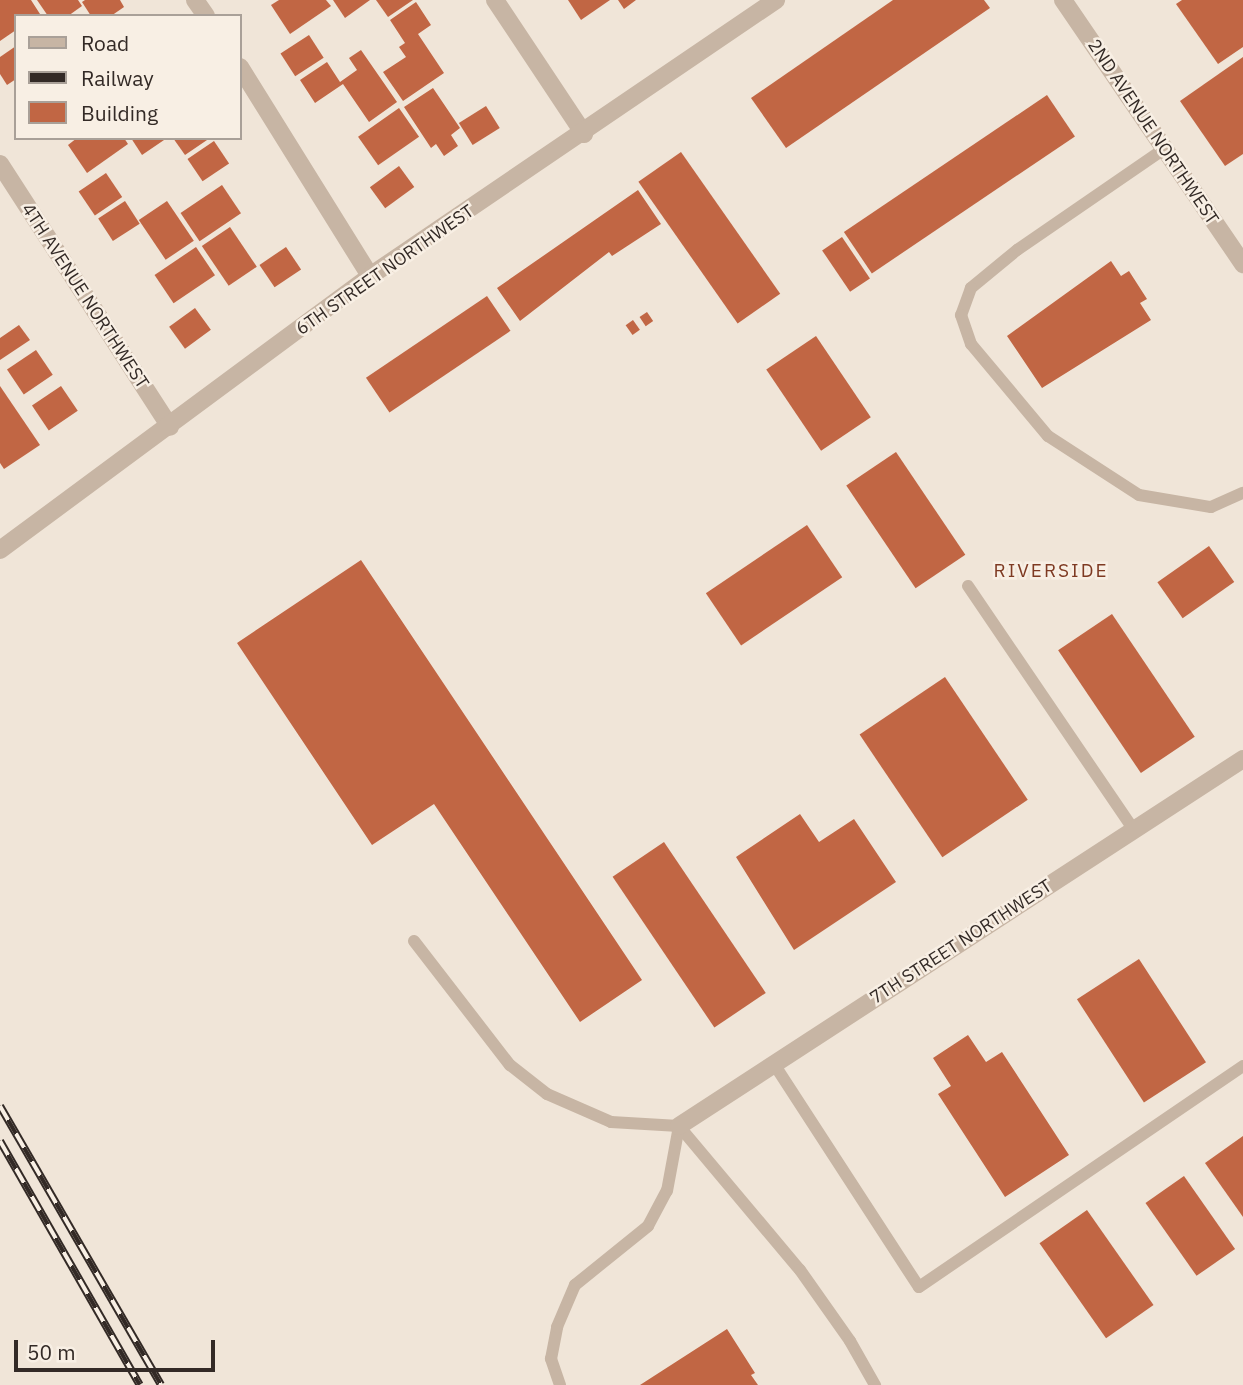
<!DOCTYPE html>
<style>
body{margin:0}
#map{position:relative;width:1243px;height:1385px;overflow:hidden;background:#f0e5d8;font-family:"IBM Plex Sans",sans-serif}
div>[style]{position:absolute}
.building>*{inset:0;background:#c16644;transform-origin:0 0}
.lane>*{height:12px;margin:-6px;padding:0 6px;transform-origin:6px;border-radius:6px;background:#c7b5a4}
.street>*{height:18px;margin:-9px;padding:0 9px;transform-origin:9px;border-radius:9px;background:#c7b5a4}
.rail>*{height:8px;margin-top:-4px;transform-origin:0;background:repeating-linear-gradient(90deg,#f8efe4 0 16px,#332a26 0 32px);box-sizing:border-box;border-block:2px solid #332a26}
span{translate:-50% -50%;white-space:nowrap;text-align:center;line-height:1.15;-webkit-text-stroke:5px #f8efe4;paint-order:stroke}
.street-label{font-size:18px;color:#332a26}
.neighbourhood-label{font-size:19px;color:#7e3a22;letter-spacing:2px}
.legend{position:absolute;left:14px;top:14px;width:228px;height:126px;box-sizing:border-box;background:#f8efe4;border:2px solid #a9a098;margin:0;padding:9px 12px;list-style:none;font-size:21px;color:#332a26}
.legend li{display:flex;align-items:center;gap:14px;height:35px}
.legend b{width:35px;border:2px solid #a9a098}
.scale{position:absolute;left:14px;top:1340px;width:201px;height:32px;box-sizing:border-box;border:4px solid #332a26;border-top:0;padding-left:9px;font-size:21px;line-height:24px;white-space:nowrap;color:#332a26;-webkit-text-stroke:5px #f8efe4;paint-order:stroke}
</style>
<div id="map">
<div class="building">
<div style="clip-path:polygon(0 0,31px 0,40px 14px,16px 16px,16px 30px,0 41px)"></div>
<div style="clip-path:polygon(37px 0,78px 0,82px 6px,68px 16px,48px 16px)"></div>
<div style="clip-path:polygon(85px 0,120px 0,124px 7px,111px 16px,91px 16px,82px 2px)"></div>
<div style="clip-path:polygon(279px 0,326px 0,331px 6px,290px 34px,271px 5px)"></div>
<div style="clip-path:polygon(333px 0,370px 0,345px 18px)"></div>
<div style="clip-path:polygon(376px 0,413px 0,388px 17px)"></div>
<div style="clip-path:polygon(568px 0,610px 0,581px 20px)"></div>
<div style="clip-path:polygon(618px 0,636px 0,624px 9px)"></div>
<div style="clip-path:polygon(893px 0,984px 0,990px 8px,786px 148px,751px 98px)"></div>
<div style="clip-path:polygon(1182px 0,1243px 0,1243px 47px,1218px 64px,1176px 4px)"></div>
<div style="clip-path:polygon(416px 2px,431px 25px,418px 34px,444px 73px,403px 101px,383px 72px,406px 57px,399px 47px,405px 43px,390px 20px)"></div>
<div style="left:309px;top:35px;width:27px;height:34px;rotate:57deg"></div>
<div style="clip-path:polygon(16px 46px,16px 79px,7px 85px,0 74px,0 57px)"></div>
<div style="clip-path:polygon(361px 50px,397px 102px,369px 122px,343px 84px,315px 103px,300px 80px,327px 62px,340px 82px,357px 70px,349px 58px)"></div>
<div style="clip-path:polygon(1243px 57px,1243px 154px,1225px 166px,1180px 101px)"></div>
<div style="clip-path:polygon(433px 88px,460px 128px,451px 135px,458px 146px,444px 156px,436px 144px,431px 148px,404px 107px)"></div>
<div style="left:1047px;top:95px;width:50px;height:245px;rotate:56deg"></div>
<div style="left:486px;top:106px;width:26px;height:32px;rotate:58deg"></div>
<div style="left:399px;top:108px;width:35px;height:50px;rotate:55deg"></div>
<div style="clip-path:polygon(77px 138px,124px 138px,128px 144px,87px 173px,68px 145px)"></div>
<div style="clip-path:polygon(131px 138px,167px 138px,142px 155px)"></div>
<div style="clip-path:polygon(173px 138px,210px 138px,185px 155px)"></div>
<div style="left:214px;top:141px;width:27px;height:32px;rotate:56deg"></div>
<div style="left:681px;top:152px;width:173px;height:52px;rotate:55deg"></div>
<div style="left:399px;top:166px;width:26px;height:36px;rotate:54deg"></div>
<div style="left:106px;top:173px;width:29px;height:33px;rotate:56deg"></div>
<div style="left:222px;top:185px;width:34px;height:50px;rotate:56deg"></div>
<div style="clip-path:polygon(638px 190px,661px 224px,612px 256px,609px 252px,520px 321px,497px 288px)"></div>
<div style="left:125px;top:201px;width:27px;height:32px;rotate:57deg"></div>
<div style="left:167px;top:201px;width:48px;height:34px;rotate:56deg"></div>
<div style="left:230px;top:227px;width:48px;height:34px;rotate:56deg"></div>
<div style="left:842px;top:237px;width:50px;height:24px;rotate:56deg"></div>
<div style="left:196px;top:247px;width:34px;height:50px;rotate:56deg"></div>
<div style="left:286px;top:247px;width:27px;height:32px;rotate:56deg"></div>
<div style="clip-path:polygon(1111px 261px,1121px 276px,1129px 271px,1147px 299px,1140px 303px,1151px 320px,1042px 388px,1007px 336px)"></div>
<div style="left:487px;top:296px;width:42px;height:146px;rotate:56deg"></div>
<div style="left:195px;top:308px;width:27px;height:32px;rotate:54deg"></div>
<div style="left:647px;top:312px;width:11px;height:9px;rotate:56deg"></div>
<div style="left:633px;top:320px;width:12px;height:9px;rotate:55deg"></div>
<div style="clip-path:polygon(19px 325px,30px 340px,0 360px,0 338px)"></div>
<div style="left:816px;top:336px;width:98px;height:60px;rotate:56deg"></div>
<div style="left:36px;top:350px;width:30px;height:35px;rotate:56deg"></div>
<div style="clip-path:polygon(0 386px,40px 445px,4px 469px,0 463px)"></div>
<div style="left:61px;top:386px;width:30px;height:35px;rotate:56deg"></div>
<div style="left:896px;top:452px;width:124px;height:60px;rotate:56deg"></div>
<div style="left:807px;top:525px;width:63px;height:122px;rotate:56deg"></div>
<div style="left:1209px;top:546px;width:44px;height:63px;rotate:55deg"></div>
<div style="clip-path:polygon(361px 560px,642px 980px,580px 1022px,434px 804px,372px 845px,237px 643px)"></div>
<div style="left:1112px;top:614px;width:148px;height:65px;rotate:56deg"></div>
<div style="left:945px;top:677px;width:148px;height:103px;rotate:56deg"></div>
<div style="clip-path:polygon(800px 814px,819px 842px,854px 819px,896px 882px,794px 950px,736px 857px)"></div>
<div style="left:664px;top:842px;width:182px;height:62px;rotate:56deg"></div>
<div style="left:1139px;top:959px;width:123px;height:74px;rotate:57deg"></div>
<div style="clip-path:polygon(968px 1035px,986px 1062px,1002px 1052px,1069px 1155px,1005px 1197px,938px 1094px,951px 1086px,933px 1058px)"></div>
<div style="clip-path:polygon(1243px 1136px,1243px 1217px,1205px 1163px)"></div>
<div style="left:1184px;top:1176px;width:89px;height:47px;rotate:55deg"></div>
<div style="left:1087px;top:1210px;width:116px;height:58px;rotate:55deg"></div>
<div style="clip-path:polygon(727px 1329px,755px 1373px,751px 1375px,758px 1385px,640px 1385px)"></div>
</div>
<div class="lane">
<div style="left:1164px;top:149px;width:178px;rotate:145.5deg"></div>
<div style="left:1017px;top:250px;width:60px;rotate:140.4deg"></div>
<div style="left:971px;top:288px;width:29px;rotate:110deg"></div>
<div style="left:961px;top:315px;width:31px;rotate:71deg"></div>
<div style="left:971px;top:344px;width:120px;rotate:50.1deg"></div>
<div style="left:1048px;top:436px;width:108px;rotate:33deg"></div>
<div style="left:1139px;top:495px;width:73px;rotate:9.5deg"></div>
<div style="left:1211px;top:507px;width:35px;rotate:-24deg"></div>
<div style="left:968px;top:586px;width:295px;rotate:55.8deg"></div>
<div style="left:414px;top:941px;width:157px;rotate:52.3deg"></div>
<div style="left:510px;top:1065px;width:47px;rotate:38.1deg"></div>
<div style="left:547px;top:1094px;width:70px;rotate:23.6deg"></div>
<div style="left:611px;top:1122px;width:68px;rotate:3.4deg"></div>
<div style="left:679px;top:1126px;width:188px;rotate:50deg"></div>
<div style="left:800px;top:1270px;width:87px;rotate:54.8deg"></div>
<div style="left:850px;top:1341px;width:51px;rotate:60.4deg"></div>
<div style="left:774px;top:1064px;width:266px;rotate:57deg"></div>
<div style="left:919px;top:1287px;width:392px;rotate:-34.3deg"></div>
<div style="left:560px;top:1385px;width:28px;rotate:-109deg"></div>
<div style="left:551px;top:1359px;width:33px;rotate:-79deg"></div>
<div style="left:557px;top:1327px;width:46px;rotate:-66.8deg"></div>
<div style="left:575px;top:1285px;width:94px;rotate:-38.9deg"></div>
<div style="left:648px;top:1226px;width:40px;rotate:-62deg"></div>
<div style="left:667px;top:1191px;width:66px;rotate:-79.5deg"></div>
</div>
<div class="street">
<div style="left:195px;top:0;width:19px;rotate:55deg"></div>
<div style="left:495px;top:0;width:161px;rotate:56.4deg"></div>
<div style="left:1063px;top:0;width:320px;rotate:55.7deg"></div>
<div style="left:240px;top:67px;width:246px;rotate:58.1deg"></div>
<div style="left:0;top:164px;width:313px;rotate:57.1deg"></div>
<div style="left:0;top:550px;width:460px;rotate:-36.5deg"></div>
<div style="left:370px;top:276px;width:491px;rotate:-34.2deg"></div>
<div style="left:679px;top:1126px;width:673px;rotate:-33.05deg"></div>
</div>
<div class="rail">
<div style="left:0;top:1106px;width:322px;rotate:60deg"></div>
<div style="left:0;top:1141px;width:281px;rotate:60.2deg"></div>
</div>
<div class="street-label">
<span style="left:1153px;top:132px;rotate:56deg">2ND AVENUE NORTHWEST</span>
<span style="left:385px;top:270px;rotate:-35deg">6TH STREET NORTHWEST</span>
<span style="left:85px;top:296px;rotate:57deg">4TH AVENUE NORTHWEST</span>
<span style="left:961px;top:942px;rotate:-33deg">7TH STREET NORTHWEST</span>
</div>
<div class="neighbourhood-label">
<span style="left:1051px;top:571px">RIVERSIDE</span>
</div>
<ul class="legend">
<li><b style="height:9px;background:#c7b5a4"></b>Road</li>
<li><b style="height:9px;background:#332a26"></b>Railway</li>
<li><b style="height:19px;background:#c16644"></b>Building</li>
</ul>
<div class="scale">50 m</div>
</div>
